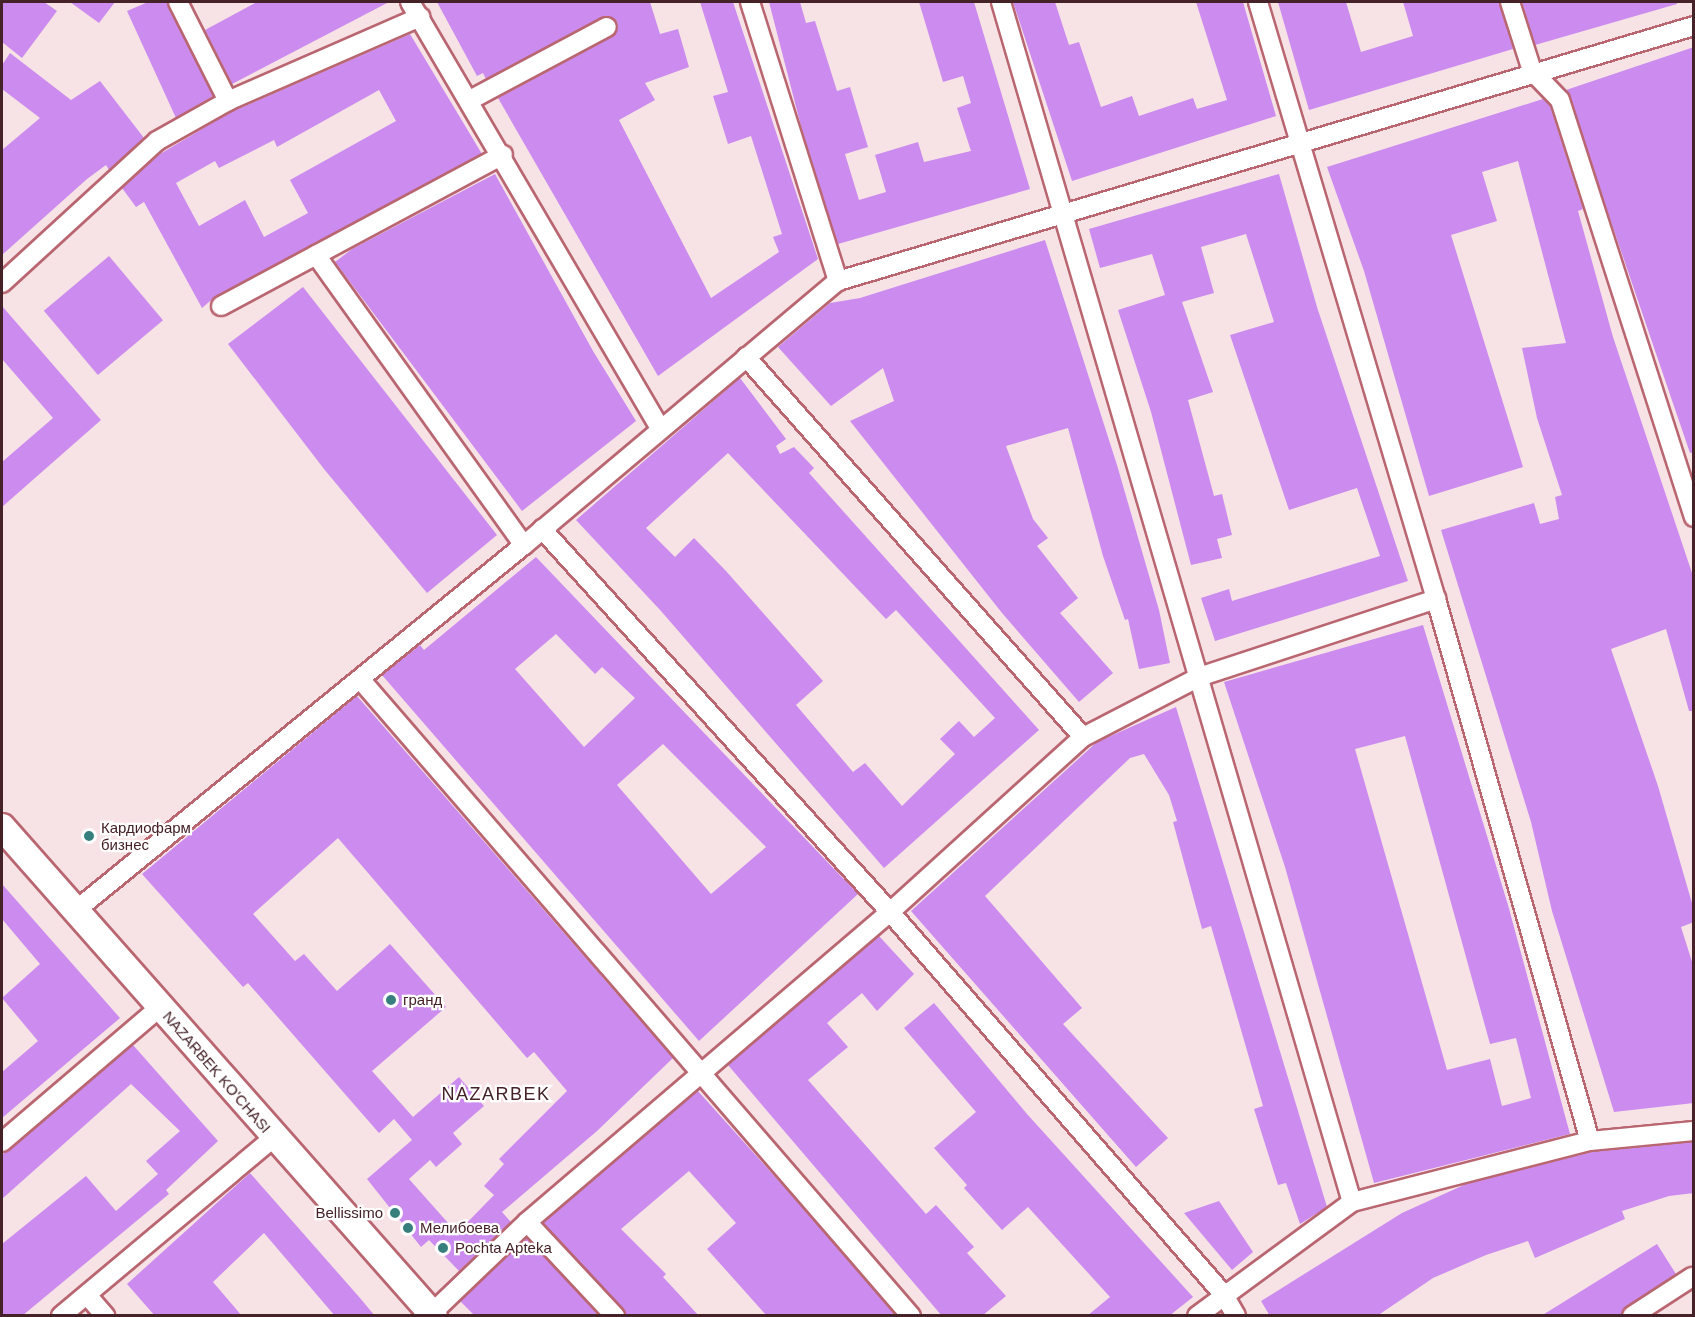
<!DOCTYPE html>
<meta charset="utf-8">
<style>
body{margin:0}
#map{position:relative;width:1695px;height:1317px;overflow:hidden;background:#f7e3e5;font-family:Arial,sans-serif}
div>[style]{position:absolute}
.building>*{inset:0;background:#cb8bef;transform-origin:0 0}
.roads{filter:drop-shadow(2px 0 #b96671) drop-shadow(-2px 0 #b96671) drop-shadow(0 2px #b96671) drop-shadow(0 -2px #b96671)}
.street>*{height:18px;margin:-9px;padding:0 9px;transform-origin:9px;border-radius:9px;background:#fff}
.secondary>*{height:26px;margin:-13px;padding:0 13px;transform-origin:13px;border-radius:13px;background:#fff}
.dots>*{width:16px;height:16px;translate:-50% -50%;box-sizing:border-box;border:3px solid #fff;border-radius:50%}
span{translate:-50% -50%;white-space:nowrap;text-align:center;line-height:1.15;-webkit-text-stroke:4.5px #fff;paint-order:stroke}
.poi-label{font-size:15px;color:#452227}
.left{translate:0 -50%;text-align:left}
.right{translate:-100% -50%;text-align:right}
.street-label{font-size:15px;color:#452227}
.quarter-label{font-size:18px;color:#452227;letter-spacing:1.5px}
.frame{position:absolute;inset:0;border:3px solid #452227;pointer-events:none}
</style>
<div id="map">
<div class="building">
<div style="clip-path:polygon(2px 2px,44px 2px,57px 11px,22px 58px,2px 42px)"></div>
<div style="clip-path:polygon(70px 2px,115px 2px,99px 23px)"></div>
<div style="clip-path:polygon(148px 2px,167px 2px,213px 96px,176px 118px,127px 11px)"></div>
<div style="clip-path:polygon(257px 2px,389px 2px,232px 84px,205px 30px)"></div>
<div style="clip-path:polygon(437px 2px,650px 2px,660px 34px,678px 29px,689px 67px,645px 83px,655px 100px,619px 120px,711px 298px,779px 252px,773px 237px,782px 234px,751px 136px,728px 144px,713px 96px,728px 92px,700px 2px,733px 2px,818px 259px,658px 376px,498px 98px,612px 37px,618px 28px,617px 21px,602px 17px,486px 79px,483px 73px,477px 76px)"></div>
<div style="clip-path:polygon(769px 2px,800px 2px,806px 23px,815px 21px,837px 91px,850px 87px,868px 147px,845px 154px,859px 200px,886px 192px,875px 155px,918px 142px,924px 162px,971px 151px,957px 108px,971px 103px,963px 76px,943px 82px,919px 2px,974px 2px,1030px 189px,838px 244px,802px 130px)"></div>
<div style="clip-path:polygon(1013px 2px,1055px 2px,1069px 45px,1079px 42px,1101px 107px,1132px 96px,1139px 116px,1193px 98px,1197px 109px,1227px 100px,1196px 2px,1243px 2px,1276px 116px,1072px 181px)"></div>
<div style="clip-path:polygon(1278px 2px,1346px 2px,1361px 52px,1413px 36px,1403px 2px,1499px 2px,1513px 49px,1309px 110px)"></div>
<div style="clip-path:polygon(1522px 2px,1677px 2px,1677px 4px,1535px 45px)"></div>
<div style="clip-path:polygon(evenodd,410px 34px,482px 154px,216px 296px,202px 308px,144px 202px,136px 207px,122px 188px,160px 154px,229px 113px,410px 34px,379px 90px,396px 121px,290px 180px,308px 213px,264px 237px,245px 200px,199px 226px,176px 183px,215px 161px,219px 168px,274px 140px,277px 147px,379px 90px)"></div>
<div style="clip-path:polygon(1694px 47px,1694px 452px,1690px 453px,1566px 90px)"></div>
<div style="clip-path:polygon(10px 53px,71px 100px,100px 81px,144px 138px,109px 170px,106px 165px,87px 179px,2px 255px,2px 150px,40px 118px,2px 89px,2px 65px)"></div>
<div style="clip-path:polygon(1543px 99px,1550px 106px,1583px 209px,1578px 211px,1613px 337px,1694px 579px,1694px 711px,1689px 711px,1666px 629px,1611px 649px,1658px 786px,1694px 910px,1694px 922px,1681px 927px,1694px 968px,1694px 1103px,1614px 1112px,1552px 911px,1531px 822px,1441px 530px,1534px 503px,1540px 524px,1559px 519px,1555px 497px,1562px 495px,1537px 418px,1522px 348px,1566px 343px,1518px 161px,1482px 172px,1497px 221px,1451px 235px,1523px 467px,1429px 496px,1364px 271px,1327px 167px)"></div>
<div style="clip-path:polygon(495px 174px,593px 351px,636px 421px,522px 511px,335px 262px,352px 249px)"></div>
<div style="clip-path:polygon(1279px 174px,1317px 307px,1408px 581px,1215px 641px,1201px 598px,1229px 589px,1232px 601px,1380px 556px,1357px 488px,1289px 510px,1230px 335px,1274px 322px,1246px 234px,1201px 247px,1214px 293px,1182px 302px,1213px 392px,1188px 400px,1214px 496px,1222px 494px,1232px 535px,1217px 539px,1222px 558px,1191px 565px,1151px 412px,1118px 310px,1165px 295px,1152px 254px,1100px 268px,1089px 229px)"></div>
<div style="clip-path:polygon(1045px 240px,1117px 465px,1159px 610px,1170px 663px,1139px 669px,1128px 619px,1125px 620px,1103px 556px,1068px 428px,1006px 446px,1033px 519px,1048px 538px,1037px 546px,1078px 598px,1060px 613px,1113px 673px,1079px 702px,1002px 613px,850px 421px,894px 401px,883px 368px,831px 406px,778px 347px,830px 303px,860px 298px)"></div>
<div style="left:109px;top:256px;width:84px;height:85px;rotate:50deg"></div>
<div style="clip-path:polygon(303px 287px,497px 535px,427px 593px,324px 469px,228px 344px)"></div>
<div style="clip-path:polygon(2px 306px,101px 420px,2px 507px,2px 462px,53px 418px,2px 359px)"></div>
<div style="clip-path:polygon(evenodd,740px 378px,786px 439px,776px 446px,780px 454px,794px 447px,814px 468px,809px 473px,1039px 730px,884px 868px,661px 611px,576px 520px,740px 378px,728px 453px,886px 619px,896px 610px,995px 718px,974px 737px,959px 721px,940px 739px,955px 754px,902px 806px,865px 763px,853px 772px,796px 705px,823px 681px,726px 571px,694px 538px,675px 557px,646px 528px,728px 453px)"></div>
<div style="clip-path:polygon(evenodd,536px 557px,858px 894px,699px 1041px,382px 675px,420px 645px,424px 650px,536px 557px,556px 634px,595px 674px,602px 667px,635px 698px,584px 747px,515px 669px,556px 634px,536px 557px,663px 744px,766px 847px,711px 894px,617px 785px,663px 744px)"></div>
<div style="clip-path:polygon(evenodd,1423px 625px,1508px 905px,1570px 1134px,1374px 1183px,1285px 867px,1224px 682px,1423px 625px,1405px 736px,1490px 1044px,1516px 1038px,1531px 1098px,1502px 1106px,1490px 1059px,1447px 1070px,1355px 749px,1405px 736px)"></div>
<div style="clip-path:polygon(evenodd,357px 696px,673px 1058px,597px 1131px,502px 1212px,511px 1222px,459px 1271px,429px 1240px,421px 1247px,367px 1179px,412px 1140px,394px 1119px,379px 1133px,248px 983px,243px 987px,142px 874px,357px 696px,338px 838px,527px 1058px,534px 1052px,567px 1091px,499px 1159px,504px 1164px,484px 1186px,494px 1195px,457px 1233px,409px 1179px,430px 1160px,436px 1167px,462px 1144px,453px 1133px,484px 1106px,459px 1077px,413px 1117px,372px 1071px,446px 1007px,390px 944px,337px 991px,304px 954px,295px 961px,253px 914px,338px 838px)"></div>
<div style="clip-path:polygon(1176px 707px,1327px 1207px,1300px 1224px,1286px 1183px,1278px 1185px,1254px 1109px,1263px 1106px,1211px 926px,1202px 929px,1173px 822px,1177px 821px,1169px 795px,1144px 754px,1130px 758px,985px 896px,1082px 1008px,1063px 1024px,1168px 1138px,1136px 1167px,911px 911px,1097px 742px)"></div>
<div style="clip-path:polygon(2px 884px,120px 1018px,2px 1118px,2px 1072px,38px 1041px,2px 998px,40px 964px,2px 919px)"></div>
<div style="clip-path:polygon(879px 936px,914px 974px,877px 1011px,862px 993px,827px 1023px,848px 1047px,808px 1080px,926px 1214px,936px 1205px,974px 1247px,967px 1253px,1006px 1296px,982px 1316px,942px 1316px,728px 1065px)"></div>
<div style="clip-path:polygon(934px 1003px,1027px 1114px,1193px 1297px,1169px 1316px,1087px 1316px,1110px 1297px,1028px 1207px,1002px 1230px,964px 1188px,967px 1185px,934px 1148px,976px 1112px,904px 1028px)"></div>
<div style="clip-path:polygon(133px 1045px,218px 1141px,166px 1190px,169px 1194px,22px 1316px,2px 1316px,2px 1244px,86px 1176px,116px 1211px,158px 1174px,146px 1161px,180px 1131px,131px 1084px,2px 1199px,2px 1155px)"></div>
<div style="clip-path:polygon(698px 1091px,786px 1189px,896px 1316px,767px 1316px,707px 1249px,736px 1223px,689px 1171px,621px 1229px,666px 1274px,663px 1277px,699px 1316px,626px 1316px,543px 1223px)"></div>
<div style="clip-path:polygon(1694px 1142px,1694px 1193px,1669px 1196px,1622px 1211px,1625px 1219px,1535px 1258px,1528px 1241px,1486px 1255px,1433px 1278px,1377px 1316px,1270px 1316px,1261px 1301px,1402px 1213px,1466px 1184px,1592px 1152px)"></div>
<div style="clip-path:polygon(250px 1173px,360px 1298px,375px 1316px,335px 1316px,264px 1233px,213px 1282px,242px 1316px,155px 1316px,127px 1284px)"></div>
<div style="clip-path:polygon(1219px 1201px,1253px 1252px,1232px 1270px,1184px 1213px)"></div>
<div style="clip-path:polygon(527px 1238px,599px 1316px,475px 1316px,460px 1301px)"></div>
<div style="clip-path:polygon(1657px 1244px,1676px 1274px,1626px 1307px,1621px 1316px,1541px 1316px)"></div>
</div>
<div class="roads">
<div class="street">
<div style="left:178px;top:2px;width:111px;rotate:63.2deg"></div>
<div style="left:410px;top:2px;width:494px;rotate:59.6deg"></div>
<div style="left:750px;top:2px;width:293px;rotate:72.5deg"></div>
<div style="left:1001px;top:2px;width:1250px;rotate:73.7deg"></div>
<div style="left:1258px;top:2px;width:623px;rotate:73.4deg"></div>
<div style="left:1436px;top:599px;width:563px;rotate:74.14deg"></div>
<div style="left:1510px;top:2px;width:72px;rotate:72.3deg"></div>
<div style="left:1532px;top:71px;width:40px;rotate:46deg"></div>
<div style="left:1560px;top:100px;width:438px;rotate:72.2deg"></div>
<div style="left:470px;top:100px;width:155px;rotate:-28.1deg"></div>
<div style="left:316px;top:255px;width:357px;rotate:54.4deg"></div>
<div style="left:2px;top:283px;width:210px;rotate:-42.5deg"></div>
<div style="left:157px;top:141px;width:81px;rotate:-29.4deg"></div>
<div style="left:228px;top:101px;width:210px;rotate:-23.6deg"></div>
<div style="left:221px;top:306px;width:320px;rotate:-28.2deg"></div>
<div style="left:746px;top:357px;width:508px;rotate:48.43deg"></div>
<div style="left:542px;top:529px;width:517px;rotate:47.74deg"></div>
<div style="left:890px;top:912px;width:508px;rotate:48.91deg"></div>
<div style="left:1224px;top:1295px;width:24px;rotate:60deg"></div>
<div style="left:360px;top:679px;width:842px;rotate:49.14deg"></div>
<div style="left:75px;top:911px;width:579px;rotate:-39.19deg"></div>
<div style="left:524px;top:545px;width:410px;rotate:-40.1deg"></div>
<div style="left:838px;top:281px;width:893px;rotate:-16.59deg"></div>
<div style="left:2px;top:1142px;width:208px;rotate:-40.5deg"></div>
<div style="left:527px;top:1222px;width:129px;rotate:46.9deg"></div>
<div style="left:87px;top:1295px;width:28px;rotate:49deg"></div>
<div style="left:432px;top:1313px;width:132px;rotate:-43.8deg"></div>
<div style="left:527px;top:1222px;width:477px;rotate:-40.5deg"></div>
<div style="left:890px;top:912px;width:261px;rotate:-42.2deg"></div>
<div style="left:1083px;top:737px;width:131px;rotate:-27.3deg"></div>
<div style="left:1199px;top:677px;width:250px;rotate:-18.2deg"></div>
<div style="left:61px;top:1316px;width:278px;rotate:-40deg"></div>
<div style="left:1197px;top:1316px;width:192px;rotate:-36.3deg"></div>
<div style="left:1352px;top:1202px;width:246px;rotate:-14.4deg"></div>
<div style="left:1590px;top:1141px;width:104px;rotate:-5.5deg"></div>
<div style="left:1632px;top:1316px;width:72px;rotate:-33deg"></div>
</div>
<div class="secondary">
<div style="left:2px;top:827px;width:652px;rotate:48.54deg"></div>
</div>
</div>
<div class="dots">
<div style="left:89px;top:836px;background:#367f7d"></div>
<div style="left:391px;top:1000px;background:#367f7d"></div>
<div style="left:395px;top:1213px;background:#367f7d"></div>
<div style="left:408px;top:1228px;background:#367f7d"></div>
<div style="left:443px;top:1248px;background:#367f7d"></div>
</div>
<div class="poi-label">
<span class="left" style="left:101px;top:836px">Кардиофарм<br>бизнес</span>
<span class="left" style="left:403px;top:1000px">гранд</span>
<span class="right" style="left:383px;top:1213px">Bellissimo</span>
<span class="left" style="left:420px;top:1228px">Мелибоева</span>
<span class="left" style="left:455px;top:1248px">Pochta Apteka</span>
</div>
<div class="street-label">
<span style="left:217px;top:1072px;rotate:49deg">NAZARBEK KO'CHASI</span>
</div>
<div class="quarter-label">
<span style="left:496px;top:1094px">NAZARBEK</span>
</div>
<div class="frame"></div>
</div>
